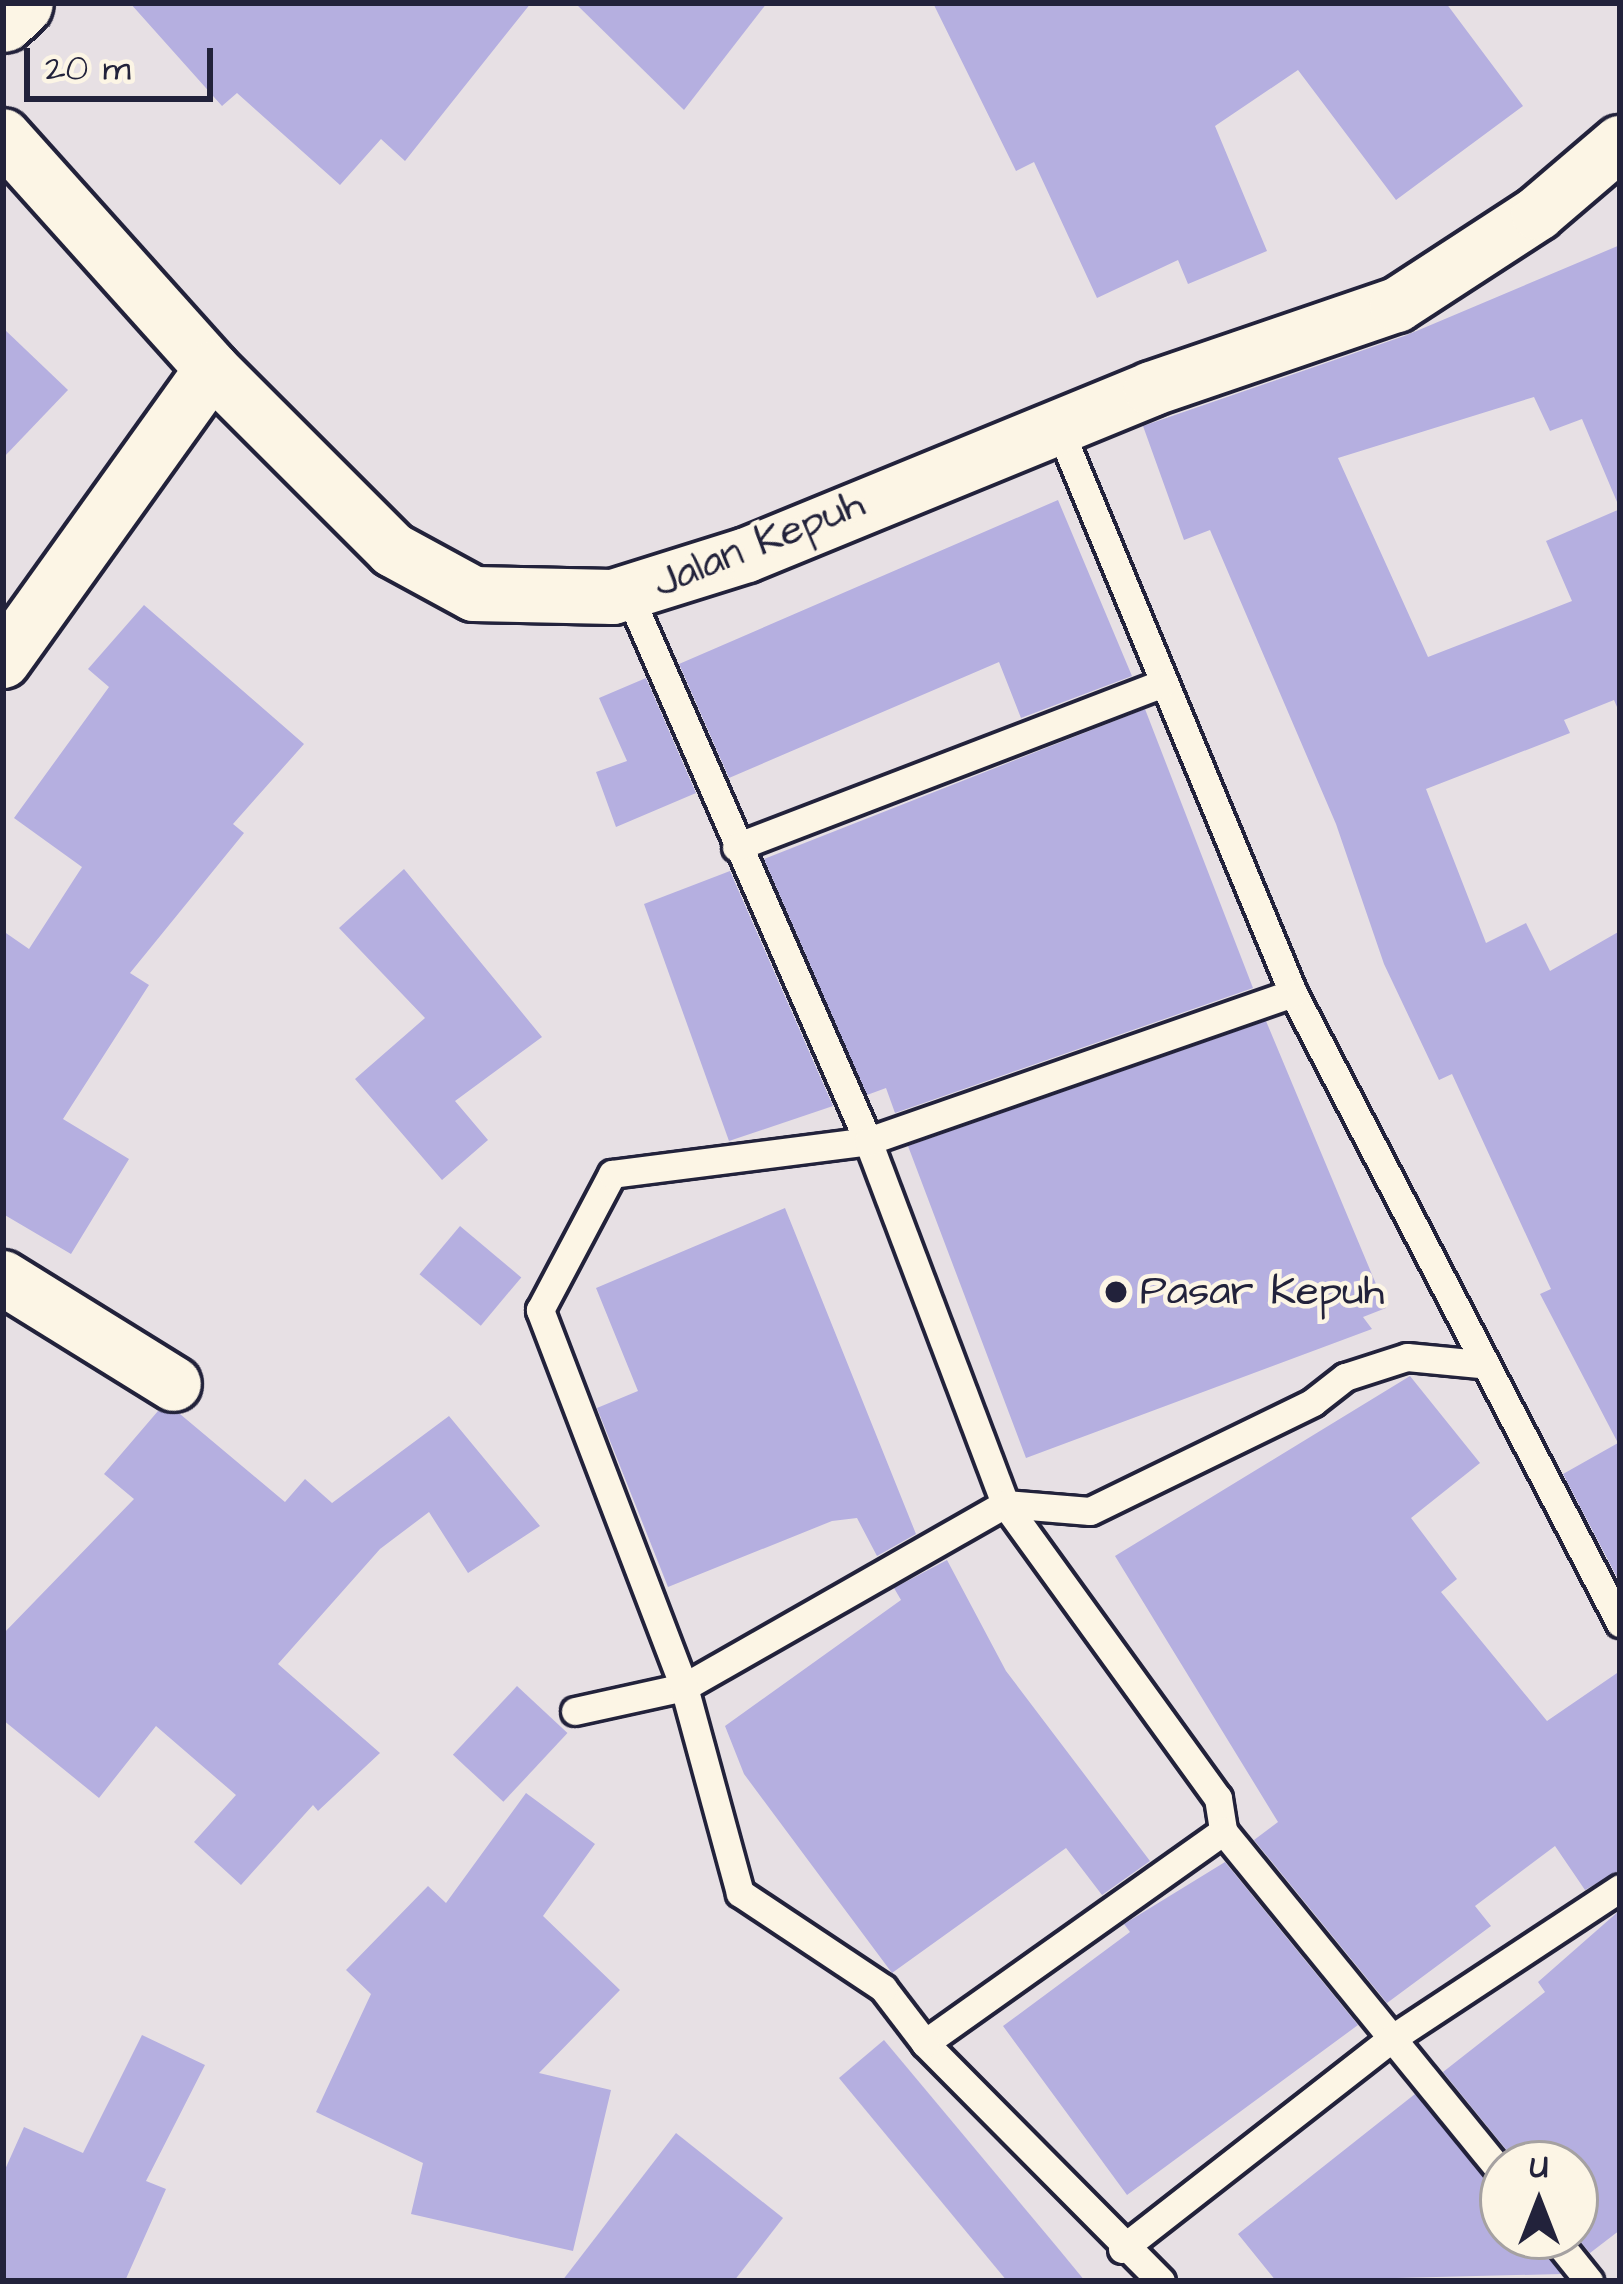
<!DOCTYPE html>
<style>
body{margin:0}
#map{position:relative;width:1623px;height:2284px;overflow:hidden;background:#e7e0e4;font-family:"Architects Daughter",sans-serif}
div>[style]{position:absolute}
.building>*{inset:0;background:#b5afe0;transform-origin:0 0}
.roads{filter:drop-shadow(3px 0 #22223b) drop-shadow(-3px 0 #22223b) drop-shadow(0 3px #22223b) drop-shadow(0 -3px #22223b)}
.service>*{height:27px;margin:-13.5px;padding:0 13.5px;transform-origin:13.5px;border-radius:13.5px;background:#fcf5e5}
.minor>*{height:54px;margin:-27px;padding:0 27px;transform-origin:27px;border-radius:27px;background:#fcf5e5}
.primary>*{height:66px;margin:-33px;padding:0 33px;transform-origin:33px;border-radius:33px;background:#fcf5e5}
.dots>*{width:33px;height:33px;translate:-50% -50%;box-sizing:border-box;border:6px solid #fcf5e5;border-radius:50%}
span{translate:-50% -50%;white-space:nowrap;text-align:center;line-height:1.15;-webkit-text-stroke:9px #fcf5e5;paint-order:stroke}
.street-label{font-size:42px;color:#22223b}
.poi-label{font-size:42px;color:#22223b}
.left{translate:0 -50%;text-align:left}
.frame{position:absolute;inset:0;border:6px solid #22223b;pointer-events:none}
.north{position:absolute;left:1479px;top:2140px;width:120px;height:120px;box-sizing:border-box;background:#fcf5e5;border:3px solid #a5a1a1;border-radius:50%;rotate:0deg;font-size:33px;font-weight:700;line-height:48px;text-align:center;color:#22223b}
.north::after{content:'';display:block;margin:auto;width:42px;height:54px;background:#22223b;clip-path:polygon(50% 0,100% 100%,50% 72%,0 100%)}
.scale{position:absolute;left:24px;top:48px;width:189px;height:54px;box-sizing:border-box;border:6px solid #22223b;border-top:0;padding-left:15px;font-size:36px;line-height:42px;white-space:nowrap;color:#22223b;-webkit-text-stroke:9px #fcf5e5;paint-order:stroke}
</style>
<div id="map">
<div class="building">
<div style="clip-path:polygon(130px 3px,531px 3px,405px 161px,381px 139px,340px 185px,237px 93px,222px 106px)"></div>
<div style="clip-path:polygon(575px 3px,767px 3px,684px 110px)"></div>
<div style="clip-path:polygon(933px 3px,1446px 3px,1523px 106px,1396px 200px,1298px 70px,1215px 126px,1267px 251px,1188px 284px,1178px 260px,1097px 298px,1034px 162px,1016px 171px)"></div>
<div style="clip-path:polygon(1620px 245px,1620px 509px,1582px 419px,1550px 431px,1534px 397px,1338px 458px,1428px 657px,1572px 601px,1546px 541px,1620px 509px,1620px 714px,1614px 700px,1564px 720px,1570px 733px,1426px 789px,1486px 943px,1526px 923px,1550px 971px,1620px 931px,1620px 1583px,1563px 1474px,1618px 1443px,1540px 1294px,1551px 1289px,1452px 1074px,1439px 1080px,1384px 964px,1336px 824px,1210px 530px,1184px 540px,1143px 426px,1407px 335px)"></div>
<div style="clip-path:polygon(3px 328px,68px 390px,3px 458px)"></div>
<div style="clip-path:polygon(1058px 500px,1132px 676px,1021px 718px,999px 662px,729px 778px,679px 664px)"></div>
<div style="clip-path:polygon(144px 605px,304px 744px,233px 824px,244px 833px,130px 973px,149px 985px,63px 1119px,129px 1159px,71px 1254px,3px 1214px,3px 931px,29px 949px,82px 867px,14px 818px,109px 687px,88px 669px)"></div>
<div style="clip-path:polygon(646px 678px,696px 793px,616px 827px,596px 772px,627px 761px,599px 698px)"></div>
<div style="clip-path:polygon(1145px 709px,1253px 988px,895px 1113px,886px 1088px,867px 1095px,764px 859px)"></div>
<div style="clip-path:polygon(404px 869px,542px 1037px,455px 1101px,488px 1140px,442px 1180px,355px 1079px,425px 1018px,339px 928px)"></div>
<div style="clip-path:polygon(730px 871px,833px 1106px,729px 1141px,644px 904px)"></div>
<div style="clip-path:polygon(1266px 1021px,1386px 1308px,1363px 1317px,1372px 1329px,1026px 1458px,908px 1146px)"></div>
<div style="clip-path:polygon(785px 1208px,916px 1534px,877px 1556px,857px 1518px,832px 1521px,668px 1587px,597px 1408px,638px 1391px,596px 1288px)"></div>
<div style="left:460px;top:1226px;width:80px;height:63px;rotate:40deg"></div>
<div style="clip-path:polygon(1410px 1376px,1480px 1463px,1411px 1518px,1457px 1579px,1441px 1592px,1547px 1721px,1620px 1671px,1620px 1870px,1585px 1890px,1555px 1846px,1475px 1906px,1491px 1926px,1387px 2003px,1254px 1840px,1278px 1822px,1115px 1556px)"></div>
<div style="clip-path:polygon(158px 1411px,180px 1414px,285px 1502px,305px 1479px,332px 1503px,449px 1416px,540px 1526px,468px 1573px,429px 1512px,380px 1549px,278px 1664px,380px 1753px,318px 1811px,313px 1805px,241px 1885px,194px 1842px,236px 1795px,156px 1726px,99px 1798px,3px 1720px,3px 1634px,134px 1499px,104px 1474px)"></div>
<div style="clip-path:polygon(947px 1560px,1006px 1671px,1150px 1861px,1102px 1895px,1066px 1848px,892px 1973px,744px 1774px,725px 1726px,901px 1600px,894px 1588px)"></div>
<div style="left:517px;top:1686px;width:69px;height:94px;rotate:43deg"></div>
<div style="clip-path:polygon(526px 1793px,595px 1844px,543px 1916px,620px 1990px,539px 2073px,611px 2090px,573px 2251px,411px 2214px,423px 2163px,316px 2112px,371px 1994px,346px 1970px,428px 1886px,446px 1903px)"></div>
<div style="clip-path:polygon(1225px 1862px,1358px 2025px,1127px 2195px,1003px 2026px,1130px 1932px,1124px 1924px)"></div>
<div style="clip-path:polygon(1620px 1910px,1620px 2230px,1590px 2253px,1575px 2235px,1575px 2164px,1518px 2164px,1443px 2072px,1545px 1992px,1538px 1982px)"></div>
<div style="clip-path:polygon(142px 2035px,205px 2065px,146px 2181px,166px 2189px,125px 2281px,3px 2281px,3px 2174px,24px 2127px,83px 2153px)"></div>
<div style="clip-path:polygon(884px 2040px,1057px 2247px,1085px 2281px,1007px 2281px,839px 2078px)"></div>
<div style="clip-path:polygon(1415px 2094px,1503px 2192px,1503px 2236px,1535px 2236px,1561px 2274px,1276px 2281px,1238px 2234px)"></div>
<div style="clip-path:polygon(676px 2133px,783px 2218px,734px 2281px,562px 2281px)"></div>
</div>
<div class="roads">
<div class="service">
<div style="left:1058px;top:426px;width:614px;rotate:67.49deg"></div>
<div style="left:1293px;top:993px;width:710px;rotate:62.57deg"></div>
<div style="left:629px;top:595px;width:596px;rotate:66.36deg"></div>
<div style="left:868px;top:1141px;width:388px;rotate:69.3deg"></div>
<div style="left:1005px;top:1504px;width:363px;rotate:54.1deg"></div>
<div style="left:1218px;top:1798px;width:33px;rotate:81deg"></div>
<div style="left:1223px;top:1831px;width:443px;rotate:50.8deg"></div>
<div style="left:736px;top:847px;width:457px;rotate:-21deg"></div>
<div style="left:575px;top:1711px;width:112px;rotate:-12.4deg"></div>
<div style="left:684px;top:1687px;width:369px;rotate:-29.7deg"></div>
<div style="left:1005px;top:1504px;width:85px;rotate:4.7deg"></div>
<div style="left:1090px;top:1511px;width:248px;rotate:-26deg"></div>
<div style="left:1313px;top:1402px;width:41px;rotate:-38deg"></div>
<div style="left:1345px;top:1377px;width:65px;rotate:-17.9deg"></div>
<div style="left:1407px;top:1357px;width:73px;rotate:5.5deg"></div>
<div style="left:925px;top:2043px;width:366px;rotate:-35.4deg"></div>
<div style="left:1553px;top:2236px;width:58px;rotate:51.3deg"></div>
<div style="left:1122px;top:2249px;width:341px;rotate:-38deg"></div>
<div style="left:1391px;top:2039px;width:274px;rotate:-33.4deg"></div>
<div style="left:1161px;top:2281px;width:335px;rotate:-134.8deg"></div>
<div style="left:925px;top:2043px;width:69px;rotate:-127.4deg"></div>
<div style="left:883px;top:1988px;width:172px;rotate:-146.4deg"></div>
<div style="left:740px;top:1893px;width:213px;rotate:-105.2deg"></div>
<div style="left:684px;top:1687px;width:404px;rotate:-110.9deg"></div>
<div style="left:540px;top:1310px;width:154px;rotate:-62.1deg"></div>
<div style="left:612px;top:1174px;width:258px;rotate:-7.3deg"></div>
<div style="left:868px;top:1141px;width:450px;rotate:-19.2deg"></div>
</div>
<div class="minor">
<div style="left:3px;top:136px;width:313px;rotate:48.1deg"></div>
<div style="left:212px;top:369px;width:256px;rotate:45deg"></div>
<div style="left:393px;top:550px;width:92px;rotate:28.5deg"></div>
<div style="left:474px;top:594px;width:139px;rotate:1.2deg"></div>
<div style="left:613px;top:597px;width:140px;rotate:-17.4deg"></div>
<div style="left:747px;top:555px;width:437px;rotate:-22.3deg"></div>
<div style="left:1151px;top:389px;width:260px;rotate:-18.9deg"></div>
<div style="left:1397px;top:305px;width:168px;rotate:-33.1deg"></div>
<div style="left:1538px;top:213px;width:108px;rotate:-40.5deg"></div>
<div style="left:3px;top:661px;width:359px;rotate:-54.4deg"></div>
<div style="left:3px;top:1278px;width:201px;rotate:31.8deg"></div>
</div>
<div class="primary">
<div style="left:3px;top:19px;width:23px;rotate:-43deg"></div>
</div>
</div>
<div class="dots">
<div style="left:1116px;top:1292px;background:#22223b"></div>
</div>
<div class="street-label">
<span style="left:759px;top:544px;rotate:-22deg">Jalan Kepuh</span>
</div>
<div class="poi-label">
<span class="left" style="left:1140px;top:1292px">Pasar Kepuh</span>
</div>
<div class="frame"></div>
<div class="north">U</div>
<div class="scale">20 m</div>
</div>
